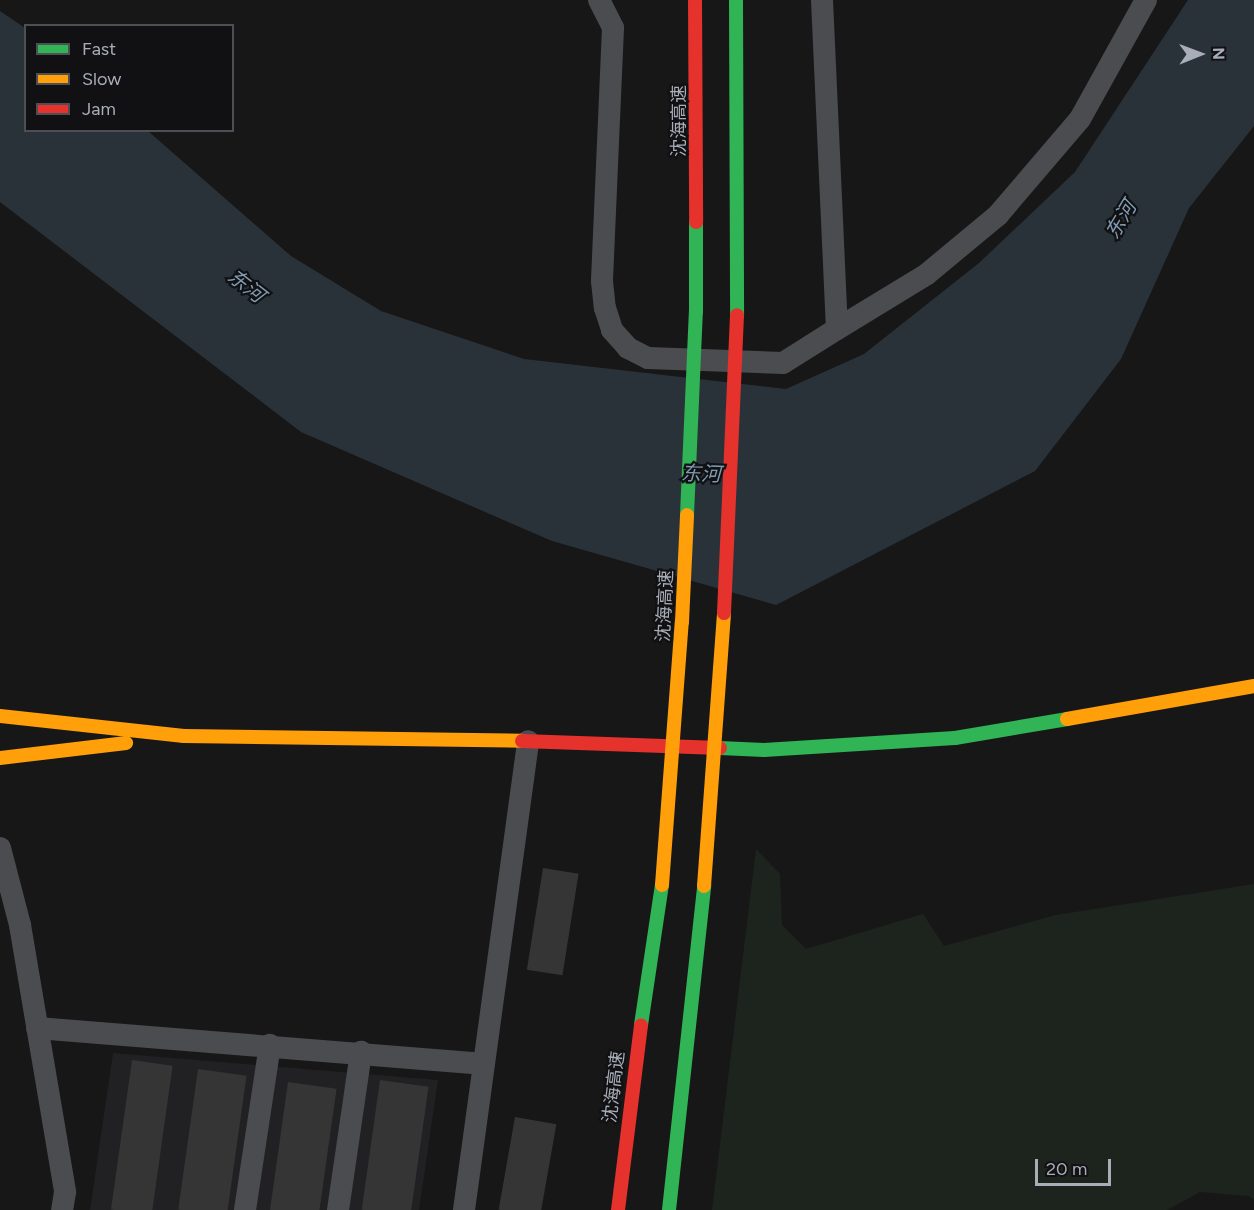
<!DOCTYPE html>
<meta charset="utf-8">
<style>
body{margin:0}
#map{position:relative;width:1254px;height:1210px;overflow:hidden;background:#171717;font-family:Figtree,"Noto Sans SC",sans-serif}
div>[style]{position:absolute}
.built>*{inset:0;background:#212123}
.green>*{inset:0;background:#1d241e}
.water>*{inset:0;background:#2a3239}
.building>*{inset:0;background:#353536;transform-origin:0 0}
.street>*{height:22px;margin:-11px;padding:0 11px;transform-origin:11px;border-radius:11px;background:#4b4c50}
.fast>*{height:14px;margin:-7px;padding:0 7px;transform-origin:7px;border-radius:7px;background:#30b455}
.slow>*{height:14px;margin:-7px;padding:0 7px;transform-origin:7px;border-radius:7px;background:#ff9f0a}
.jam>*{height:14px;margin:-7px;padding:0 7px;transform-origin:7px;border-radius:7px;background:#e5322d}
.fast-bridge>*{height:14px;margin:-7px;padding:0 7px;transform-origin:7px;border-radius:7px;background:#30b455}
.slow-bridge>*{height:14px;margin:-7px;padding:0 7px;transform-origin:7px;border-radius:7px;background:#ff9f0a}
.jam-bridge>*{height:14px;margin:-7px;padding:0 7px;transform-origin:7px;border-radius:7px;background:#e5322d}
span{translate:-50% -50%;white-space:nowrap;text-align:center;line-height:1.15;-webkit-text-stroke:4.5px #111113;paint-order:stroke}
.street-label{font-size:18px;color:#a8adb8}
.water-label{font-size:20px;color:#7f9bb3;font-style:italic}
.legend{position:absolute;left:24px;top:24px;width:210px;height:108px;box-sizing:border-box;background:#111113;border:2px solid #4d4f55;margin:0;padding:8px 10px;list-style:none;font-size:18px;color:#a8adb8}
.legend li{display:flex;align-items:center;gap:12px;height:30px}
.legend b{width:30px;border:2px solid #4d4f55}
.north{position:absolute;left:1170px;top:24px;width:60px;height:60px;-webkit-text-stroke:4px #111113;paint-order:stroke;rotate:89deg;font-size:16px;font-weight:700;line-height:24px;text-align:center;color:#a8adb8}
.north::after{content:'';display:block;margin:auto;width:21px;height:27px;background:#a8adb8;clip-path:polygon(50% 0,100% 100%,50% 72%,0 100%)}
.scale{position:absolute;left:1035px;top:1159px;width:76px;height:27px;box-sizing:border-box;border:3px solid #a8adb8;border-top:0;padding-left:8px;font-size:18px;line-height:21px;white-space:nowrap;color:#a8adb8;-webkit-text-stroke:4px #111113;paint-order:stroke}
</style>
<div id="map">
<div class="built">
<div style="clip-path:polygon(113px 1053px,438px 1080px,419px 1210px,90px 1210px)"></div>
</div>
<div class="green">
<div style="clip-path:polygon(756px 849px,780px 874px,782px 925px,806px 949px,923px 914px,944px 946px,1056px 915px,1254px 884px,1254px 1200px,1249px 1196px,1200px 1192px,1167px 1210px,712px 1210px)"></div>
</div>
<div class="water">
<div style="clip-path:polygon(1188px 0,1254px 0,1254px 126px,1189px 208px,1121px 359px,1035px 471px,776px 605px,552px 541px,301px 432px,0 202px,0 11px,25px 28px,26px 130px,148px 131px,291px 256px,381px 311px,524px 359px,786px 389px,864px 354px,979px 263px,1075px 172px)"></div>
</div>
<div class="building">
<div style="left:543px;top:868px;width:36px;height:103px;rotate:9deg"></div>
<div style="left:132px;top:1060px;width:41px;height:151px;rotate:8deg"></div>
<div style="left:198px;top:1069px;width:49px;height:142px;rotate:8deg"></div>
<div style="left:380px;top:1080px;width:49px;height:131px;rotate:8deg"></div>
<div style="left:288px;top:1082px;width:49px;height:129px;rotate:8deg"></div>
<div style="left:515px;top:1117px;width:42px;height:94px;rotate:10deg"></div>
</div>
<div class="street">
<div style="left:599px;top:0;width:31px;rotate:63deg"></div>
<div style="left:613px;top:28px;width:253px;rotate:92.5deg"></div>
<div style="left:602px;top:281px;width:27px;rotate:84deg"></div>
<div style="left:605px;top:308px;width:23px;rotate:72deg"></div>
<div style="left:612px;top:330px;width:24px;rotate:48deg"></div>
<div style="left:628px;top:348px;width:22px;rotate:27deg"></div>
<div style="left:648px;top:358px;width:135px;rotate:2.1deg"></div>
<div style="left:783px;top:363px;width:64px;rotate:-32.2deg"></div>
<div style="left:822px;top:0;width:329px;rotate:87.4deg"></div>
<div style="left:837px;top:329px;width:105px;rotate:-31.4deg"></div>
<div style="left:927px;top:274px;width:92px;rotate:-39.7deg"></div>
<div style="left:998px;top:215px;width:126px;rotate:-49.5deg"></div>
<div style="left:1080px;top:119px;width:136px;rotate:-61deg"></div>
<div style="left:0;top:848px;width:80px;rotate:75.4deg"></div>
<div style="left:20px;top:925px;width:271px;rotate:80.4deg"></div>
<div style="left:65px;top:1192px;width:18px;rotate:99deg"></div>
<div style="left:37px;top:1028px;width:446px;rotate:4.6deg"></div>
<div style="left:245px;top:1210px;width:167px;rotate:-81.4deg"></div>
<div style="left:338px;top:1210px;width:160px;rotate:-81.7deg"></div>
<div style="left:464px;top:1210px;width:473px;rotate:-82.2deg"></div>
</div>
<div class="fast">
<div style="left:736px;top:0;width:315px;rotate:89.8deg"></div>
<div style="left:696px;top:222px;width:89px;rotate:90deg"></div>
<div style="left:720px;top:748px;width:44px;rotate:2.6deg"></div>
<div style="left:764px;top:750px;width:191px;rotate:-3.6deg"></div>
<div style="left:955px;top:738px;width:114px;rotate:-9.6deg"></div>
<div style="left:641px;top:1025px;width:142px;rotate:-81.5deg"></div>
<div style="left:669px;top:1210px;width:326px;rotate:-83.8deg"></div>
</div>
<div class="slow">
<div style="left:0;top:716px;width:185px;rotate:6.2deg"></div>
<div style="left:184px;top:736px;width:338px;rotate:0.8deg"></div>
<div style="left:1067px;top:719px;width:190px;rotate:-10deg"></div>
<div style="left:0;top:758px;width:127px;rotate:-6.8deg"></div>
</div>
<div class="jam">
<div style="left:695px;top:0;width:222px;rotate:89.7deg"></div>
<div style="left:522px;top:741px;width:198px;rotate:2deg"></div>
<div style="left:618px;top:1210px;width:186px;rotate:-82.9deg"></div>
</div>
<div class="fast-bridge">
<div style="left:687px;top:515px;width:204px;rotate:-87.5deg"></div>
</div>
<div class="slow-bridge">
<div style="left:662px;top:885px;width:264px;rotate:-85.7deg"></div>
<div style="left:682px;top:622px;width:107px;rotate:-87.3deg"></div>
<div style="left:704px;top:886px;width:274px;rotate:-85.8deg"></div>
</div>
<div class="jam-bridge">
<div style="left:724px;top:613px;width:298px;rotate:-87.5deg"></div>
</div>
<div class="street-label">
<span style="left:679px;top:121px;rotate:-90deg">沈海高速</span>
<span style="left:665px;top:606px;rotate:-87deg">沈海高速</span>
<span style="left:614px;top:1087px;rotate:-83deg">沈海高速</span>
</div>
<div class="water-label">
<span style="left:1121px;top:220px;rotate:-59deg">东河</span>
<span style="left:246px;top:286px;rotate:38deg">东河</span>
<span style="left:701px;top:474px;rotate:2deg">东河</span>
</div>
<ul class="legend">
<li><b style="height:8px;background:#30b455"></b>Fast</li>
<li><b style="height:8px;background:#ff9f0a"></b>Slow</li>
<li><b style="height:8px;background:#e5322d"></b>Jam</li>
</ul>
<div class="north">N</div>
<div class="scale">20 m</div>
</div>
